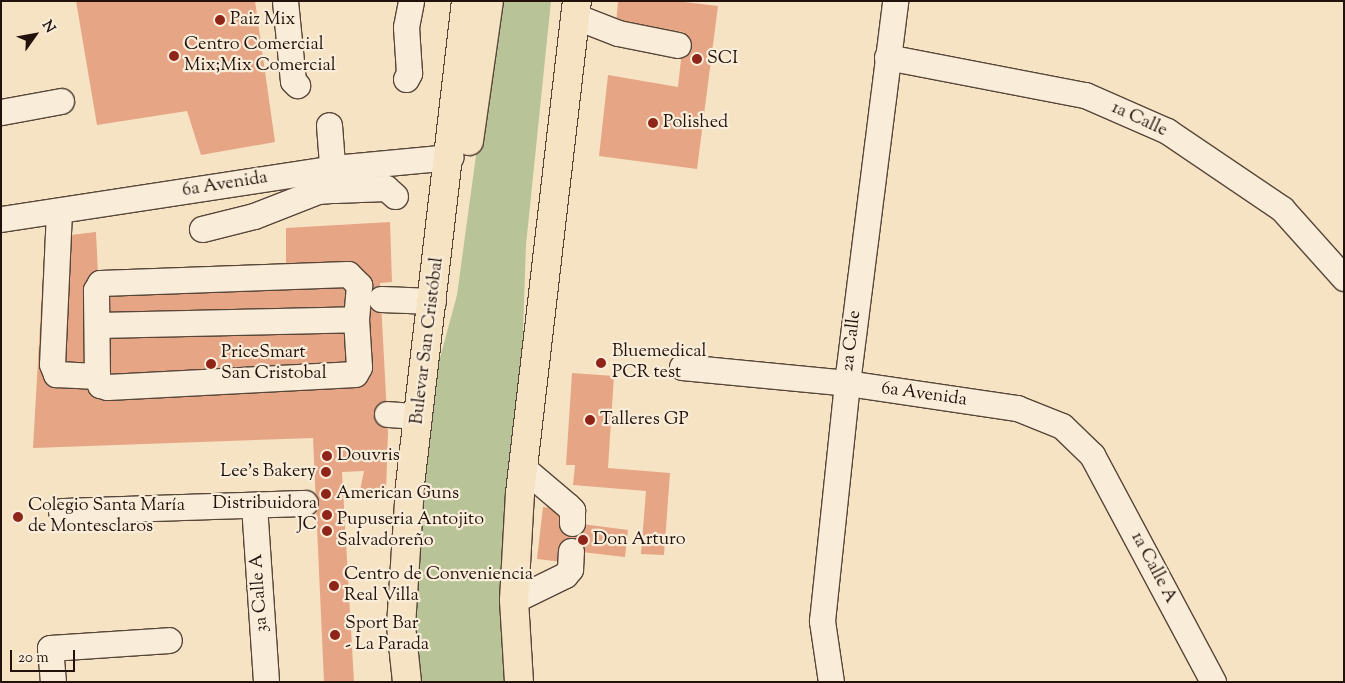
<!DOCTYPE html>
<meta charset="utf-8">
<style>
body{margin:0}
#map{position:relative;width:1345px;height:683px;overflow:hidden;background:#f6e3c4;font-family:"Sorts Mill Goudy",serif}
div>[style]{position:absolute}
.green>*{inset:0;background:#b8c497}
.building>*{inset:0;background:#e6a585}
.roads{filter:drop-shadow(1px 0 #574639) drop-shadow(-1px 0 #574639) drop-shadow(0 1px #574639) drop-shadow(0 -1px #574639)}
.minor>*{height:25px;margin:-12.5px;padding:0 12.5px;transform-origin:12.5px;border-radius:12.5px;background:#f9edd9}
.major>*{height:28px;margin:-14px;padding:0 14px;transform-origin:14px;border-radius:14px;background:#f6e3c4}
.dots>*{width:14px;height:14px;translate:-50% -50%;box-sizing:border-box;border:2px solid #f9edd9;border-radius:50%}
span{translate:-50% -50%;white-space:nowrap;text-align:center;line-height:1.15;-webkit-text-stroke:4.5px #f9edd9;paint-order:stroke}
.poi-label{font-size:18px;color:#22120b}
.left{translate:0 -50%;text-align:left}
.right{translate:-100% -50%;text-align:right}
.street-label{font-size:18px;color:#22120b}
.frame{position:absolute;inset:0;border:2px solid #22120b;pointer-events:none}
.north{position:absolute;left:10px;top:10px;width:50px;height:50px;-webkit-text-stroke:4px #f9edd9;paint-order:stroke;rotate:58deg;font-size:14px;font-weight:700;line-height:20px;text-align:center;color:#22120b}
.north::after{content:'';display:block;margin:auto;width:18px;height:22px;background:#22120b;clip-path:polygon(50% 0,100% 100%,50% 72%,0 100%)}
.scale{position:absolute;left:10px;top:650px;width:65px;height:22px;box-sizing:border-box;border:2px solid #22120b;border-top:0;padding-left:6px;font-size:15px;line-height:18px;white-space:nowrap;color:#22120b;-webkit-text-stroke:4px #f9edd9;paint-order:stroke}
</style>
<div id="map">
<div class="green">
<div style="clip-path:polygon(497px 1px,551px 1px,526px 245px,511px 682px,416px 682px,411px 635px,430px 395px,457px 295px)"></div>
</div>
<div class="building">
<div style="clip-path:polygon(76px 1px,255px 1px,275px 142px,201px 155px,187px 111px,97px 125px)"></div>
<div style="clip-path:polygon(618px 1px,676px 1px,718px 6px,697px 169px,599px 156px,608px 75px,678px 87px,684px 32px,616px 24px)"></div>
<div style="clip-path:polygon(390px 222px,392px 282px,380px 283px,388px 433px,386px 491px,360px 490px,364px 471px,342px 472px,354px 682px,324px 682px,313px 438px,33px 448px,45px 238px,96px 232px,98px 273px,286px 265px,286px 228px)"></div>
<div style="clip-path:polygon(572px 373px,614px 376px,608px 468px,670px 473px,664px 555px,641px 554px,646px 491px,573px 485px,575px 465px,566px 465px)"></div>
<div style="clip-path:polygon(543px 507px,568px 510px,567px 522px,628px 530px,625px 557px,564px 550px,563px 562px,537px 559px)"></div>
</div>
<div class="roads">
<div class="minor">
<div style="left:285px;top:1px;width:80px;rotate:84.3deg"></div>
<div style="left:293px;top:81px;width:6px;rotate:45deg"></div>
<div style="left:577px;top:17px;width:44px;rotate:21.3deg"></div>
<div style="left:618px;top:33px;width:61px;rotate:11.3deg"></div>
<div style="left:887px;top:57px;width:202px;rotate:10.9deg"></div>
<div style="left:1085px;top:95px;width:90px;rotate:23.7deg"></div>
<div style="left:1167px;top:131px;width:139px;rotate:34.1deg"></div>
<div style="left:1282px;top:209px;width:93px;rotate:48.1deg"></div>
<div style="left:406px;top:79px;width:7px;rotate:-63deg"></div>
<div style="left:409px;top:73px;width:46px;rotate:-93.7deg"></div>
<div style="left:406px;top:27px;width:26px;rotate:-79deg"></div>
<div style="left:1px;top:112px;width:61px;rotate:-10.4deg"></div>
<div style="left:334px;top:190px;width:52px;rotate:-2.2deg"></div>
<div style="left:386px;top:188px;width:12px;rotate:42deg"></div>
<div style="left:59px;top:211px;width:153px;rotate:92.6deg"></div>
<div style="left:52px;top:364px;width:11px;rotate:68deg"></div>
<div style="left:56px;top:374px;width:41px;rotate:2.8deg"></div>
<div style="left:1px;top:219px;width:337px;rotate:-8.7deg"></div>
<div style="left:334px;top:168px;width:117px;rotate:-5.4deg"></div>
<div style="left:202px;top:229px;width:54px;rotate:-14deg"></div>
<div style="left:254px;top:216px;width:69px;rotate:-21.3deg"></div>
<div style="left:318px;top:191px;width:16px;rotate:-4deg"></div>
<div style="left:334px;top:190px;width:65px;rotate:-94.4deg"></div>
<div style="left:348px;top:274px;width:16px;rotate:45deg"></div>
<div style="left:359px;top:285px;width:34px;rotate:95deg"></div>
<div style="left:356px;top:319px;width:48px;rotate:86.4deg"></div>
<div style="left:359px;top:367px;width:8px;rotate:120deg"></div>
<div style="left:355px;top:374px;width:248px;rotate:177deg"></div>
<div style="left:107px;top:387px;width:7px;rotate:-164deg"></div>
<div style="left:100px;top:385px;width:9px;rotate:-108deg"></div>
<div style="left:97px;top:376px;width:86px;rotate:-90.7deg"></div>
<div style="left:96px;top:290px;width:8px;rotate:-60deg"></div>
<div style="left:100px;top:283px;width:248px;rotate:-2.1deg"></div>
<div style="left:381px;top:299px;width:52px;rotate:2.2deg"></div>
<div style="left:98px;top:325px;width:258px;rotate:-1.3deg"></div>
<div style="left:682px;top:367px;width:166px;rotate:5.5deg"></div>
<div style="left:847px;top:383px;width:172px;rotate:8.4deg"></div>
<div style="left:1017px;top:408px;width:48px;rotate:21.8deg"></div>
<div style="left:1062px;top:426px;width:42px;rotate:44deg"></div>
<div style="left:1092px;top:455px;width:257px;rotate:61.9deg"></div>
<div style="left:387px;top:414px;width:32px;rotate:4deg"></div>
<div style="left:522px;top:467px;width:60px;rotate:40.3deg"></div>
<div style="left:568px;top:506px;width:6px;rotate:45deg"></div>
<div style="left:572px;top:510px;width:13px;rotate:90deg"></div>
<div style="left:254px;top:505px;width:177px;rotate:86.1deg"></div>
<div style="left:61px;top:511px;width:244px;rotate:-1.9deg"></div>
<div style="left:514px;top:600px;width:57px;rotate:-26.1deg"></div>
<div style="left:565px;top:575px;width:8px;rotate:-50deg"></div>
<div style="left:570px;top:569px;width:18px;rotate:-87deg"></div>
<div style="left:53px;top:682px;width:34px;rotate:-95deg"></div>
<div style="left:50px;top:648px;width:119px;rotate:-3.8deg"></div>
<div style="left:831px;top:682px;width:62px;rotate:-98.4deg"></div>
<div style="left:822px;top:621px;width:239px;rotate:-84deg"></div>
<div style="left:847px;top:383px;width:385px;rotate:-82.8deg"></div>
</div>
<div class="major">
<div style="left:469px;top:141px;width:141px;rotate:-81.9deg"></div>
<div style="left:407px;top:682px;width:56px;rotate:-96.1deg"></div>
<div style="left:401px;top:626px;width:141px;rotate:-86.3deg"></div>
<div style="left:410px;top:485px;width:487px;rotate:-83.4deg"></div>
<div style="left:519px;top:682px;width:82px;rotate:-93.5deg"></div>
<div style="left:514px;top:600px;width:107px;rotate:-86.8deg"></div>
<div style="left:520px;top:493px;width:495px;rotate:-83.4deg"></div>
</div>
</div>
<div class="dots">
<div style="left:220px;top:20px;background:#8f2418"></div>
<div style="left:174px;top:56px;background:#8f2418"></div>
<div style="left:697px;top:59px;background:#8f2418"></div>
<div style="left:653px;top:123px;background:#8f2418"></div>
<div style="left:601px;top:363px;background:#8f2418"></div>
<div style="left:211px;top:364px;background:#8f2418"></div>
<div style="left:590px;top:420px;background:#8f2418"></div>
<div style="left:327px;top:456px;background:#8f2418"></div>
<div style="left:326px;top:472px;background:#8f2418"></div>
<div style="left:326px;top:494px;background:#8f2418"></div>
<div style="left:327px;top:515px;background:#8f2418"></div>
<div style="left:18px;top:517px;background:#8f2418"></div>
<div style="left:327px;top:531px;background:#8f2418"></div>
<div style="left:583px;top:540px;background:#8f2418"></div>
<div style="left:334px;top:586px;background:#8f2418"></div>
<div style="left:335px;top:635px;background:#8f2418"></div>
</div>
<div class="poi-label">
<span class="left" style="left:230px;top:20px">Paiz Mix</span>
<span class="left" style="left:184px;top:56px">Centro Comercial<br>Mix;Mix Comercial</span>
<span class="left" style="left:707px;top:59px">SCI</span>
<span class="left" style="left:663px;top:123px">Polished</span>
<span class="left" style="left:612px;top:363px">Bluemedical<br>PCR test</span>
<span class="left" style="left:221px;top:364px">PriceSmart<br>San Cristobal</span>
<span class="left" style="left:600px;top:420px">Talleres GP</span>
<span class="left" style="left:337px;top:456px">Douvris</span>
<span class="right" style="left:316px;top:472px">Lee's Bakery</span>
<span class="left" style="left:336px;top:494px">American Guns</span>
<span class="right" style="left:317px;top:515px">Distribuidora<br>JC</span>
<span class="left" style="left:28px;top:517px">Colegio Santa María<br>de Montesclaros</span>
<span class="left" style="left:337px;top:531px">Pupuseria Antojito<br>Salvadoreño</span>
<span class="left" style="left:593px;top:540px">Don Arturo</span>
<span class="left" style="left:344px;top:586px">Centro de Conveniencia<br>Real Villa</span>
<span class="left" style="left:345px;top:635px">Sport Bar<br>- La Parada</span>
</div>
<div class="street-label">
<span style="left:1139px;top:120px;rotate:25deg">1a Calle</span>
<span style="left:225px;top:185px;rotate:-9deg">6a Avenida</span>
<span style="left:428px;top:341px;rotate:-83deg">Bulevar San Cristóbal</span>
<span style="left:852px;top:341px;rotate:-83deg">2a Calle</span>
<span style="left:924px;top:395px;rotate:8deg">6a Avenida</span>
<span style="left:1153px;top:568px;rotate:62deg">1a Calle A</span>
<span style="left:260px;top:593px;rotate:-94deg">3a Calle A</span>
</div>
<div class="frame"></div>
<div class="north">N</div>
<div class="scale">20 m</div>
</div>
